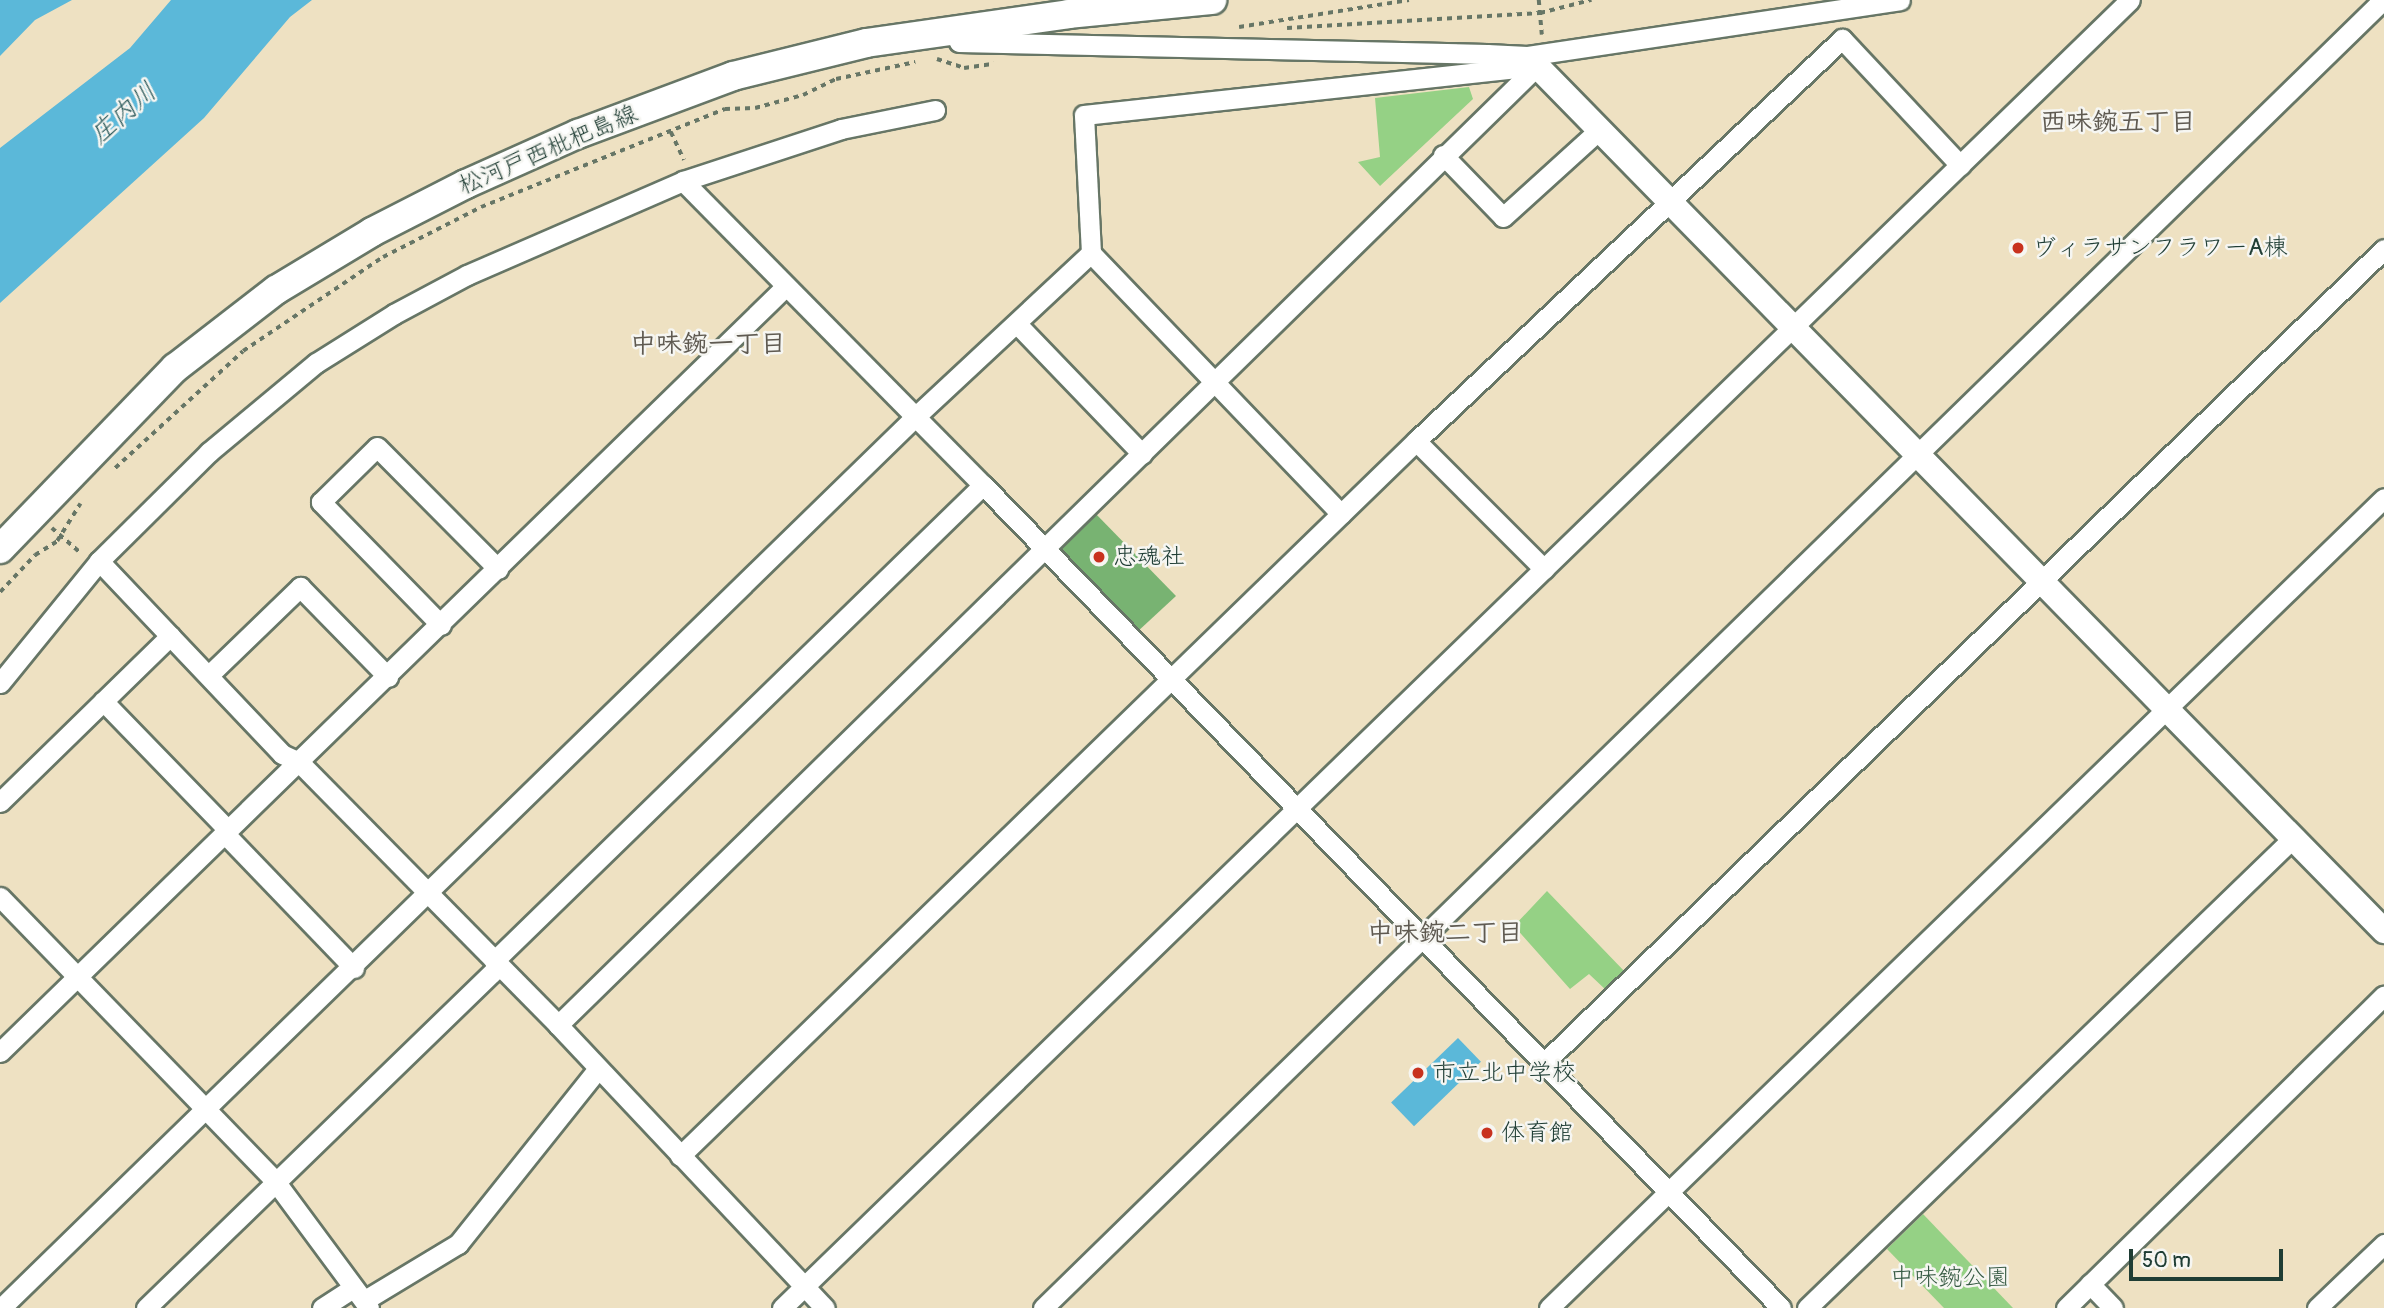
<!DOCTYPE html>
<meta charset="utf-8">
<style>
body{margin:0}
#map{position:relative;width:2384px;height:1308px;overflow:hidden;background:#eee1c2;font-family:Pangolin,"Klee One",sans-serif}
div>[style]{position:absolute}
.green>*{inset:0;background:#95d185}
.forest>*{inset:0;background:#78b372}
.water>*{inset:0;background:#5bb8d9;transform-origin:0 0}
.path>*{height:3.5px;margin-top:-1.75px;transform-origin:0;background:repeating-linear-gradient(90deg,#677666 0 5px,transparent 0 10px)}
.roads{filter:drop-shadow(2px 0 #677666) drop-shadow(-2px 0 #677666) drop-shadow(0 2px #677666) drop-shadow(0 -2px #677666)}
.minor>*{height:19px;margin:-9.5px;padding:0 9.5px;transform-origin:9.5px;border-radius:9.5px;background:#fff}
.tertiary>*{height:24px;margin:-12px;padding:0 12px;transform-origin:12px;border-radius:12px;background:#fff}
.secondary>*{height:28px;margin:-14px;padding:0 14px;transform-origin:14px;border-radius:14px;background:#fff}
.dots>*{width:19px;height:19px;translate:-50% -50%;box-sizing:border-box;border:4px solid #f6f6f2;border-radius:50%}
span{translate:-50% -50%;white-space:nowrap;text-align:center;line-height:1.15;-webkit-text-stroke:5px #f6f6f2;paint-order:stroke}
.street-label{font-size:24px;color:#1f3d34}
.poi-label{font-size:24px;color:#1f3d34}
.left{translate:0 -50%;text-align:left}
.park-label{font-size:24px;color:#375b44}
.water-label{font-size:26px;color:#2e5c5d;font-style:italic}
.neighbourhood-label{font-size:26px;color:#5f5a51;font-weight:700}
.scale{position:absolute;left:2129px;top:1249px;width:154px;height:32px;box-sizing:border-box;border:4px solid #1f3d34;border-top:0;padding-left:9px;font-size:21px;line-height:24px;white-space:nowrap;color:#1f3d34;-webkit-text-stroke:5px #f6f6f2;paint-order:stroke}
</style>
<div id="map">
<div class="green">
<div style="clip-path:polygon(1469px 87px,1473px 99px,1380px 186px,1358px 162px,1380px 157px,1375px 98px)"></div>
<div style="clip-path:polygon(1547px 891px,1627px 974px,1607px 991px,1589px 974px,1570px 989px,1514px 926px)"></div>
<div style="clip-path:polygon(1923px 1214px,2013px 1308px,1944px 1308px,1887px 1249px)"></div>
</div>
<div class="forest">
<div style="clip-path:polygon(1094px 512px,1176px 596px,1136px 633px,1060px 554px,1062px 543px)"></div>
</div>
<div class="water">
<div style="clip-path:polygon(0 0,72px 0,35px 20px,0 56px)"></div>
<div style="clip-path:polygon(171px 0,312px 0,290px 17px,204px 118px,0 303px,0 148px,130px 48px)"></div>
<div style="left:1458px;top:1038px;width:33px;height:93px;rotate:46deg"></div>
</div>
<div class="path">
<div style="left:1539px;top:0;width:35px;rotate:85deg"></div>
<div style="left:1239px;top:27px;width:172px;rotate:-9deg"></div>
<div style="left:1287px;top:28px;width:253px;rotate:-3.4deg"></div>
<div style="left:1540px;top:13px;width:53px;rotate:-14.3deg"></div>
<div style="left:937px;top:59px;width:28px;rotate:18deg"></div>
<div style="left:964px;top:68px;width:30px;rotate:-8deg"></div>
<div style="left:671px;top:132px;width:31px;rotate:65deg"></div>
<div style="left:115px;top:468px;width:173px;rotate:-42.4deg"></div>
<div style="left:243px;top:351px;width:169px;rotate:-33.9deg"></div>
<div style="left:383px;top:257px;width:110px;rotate:-27deg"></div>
<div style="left:481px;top:207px;width:263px;rotate:-21.9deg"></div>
<div style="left:725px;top:109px;width:30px;rotate:-2deg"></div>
<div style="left:755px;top:108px;width:50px;rotate:-15.2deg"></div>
<div style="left:803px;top:95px;width:37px;rotate:-26deg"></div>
<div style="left:836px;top:79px;width:81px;rotate:-12.1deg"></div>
<div style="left:52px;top:528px;width:38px;rotate:41deg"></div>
<div style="left:0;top:592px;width:51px;rotate:-46.6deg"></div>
<div style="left:35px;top:555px;width:26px;rotate:-32deg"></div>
<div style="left:57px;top:541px;width:44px;rotate:-58.1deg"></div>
</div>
<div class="roads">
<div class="minor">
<div style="left:957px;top:31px;width:11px;rotate:80deg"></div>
<div style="left:959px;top:42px;width:528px;rotate:1.3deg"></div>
<div style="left:1487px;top:54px;width:40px;rotate:2.9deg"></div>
<div style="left:1527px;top:56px;width:10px;rotate:45deg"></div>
<div style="left:1527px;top:56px;width:377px;rotate:-8.5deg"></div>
<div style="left:1443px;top:155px;width:86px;rotate:45.9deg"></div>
<div style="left:1503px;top:217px;width:130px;rotate:-42.2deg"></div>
<div style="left:683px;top:181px;width:427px;rotate:45.4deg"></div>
<div style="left:983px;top:485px;width:1146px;rotate:45.88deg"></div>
<div style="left:1018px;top:325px;width:179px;rotate:46.1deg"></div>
<div style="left:1416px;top:441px;width:181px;rotate:45deg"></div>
<div style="left:1341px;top:514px;width:361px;rotate:-133.8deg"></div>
<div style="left:1091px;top:253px;width:138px;rotate:-92.9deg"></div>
<div style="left:1084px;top:115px;width:456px;rotate:-6.2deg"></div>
<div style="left:99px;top:561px;width:266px;rotate:46.5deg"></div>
<div style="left:282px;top:754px;width:19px;rotate:25deg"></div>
<div style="left:299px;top:762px;width:369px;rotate:45.4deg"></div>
<div style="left:558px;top:1025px;width:389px;rotate:46.7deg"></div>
<div style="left:441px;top:625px;width:172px;rotate:-134.3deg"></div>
<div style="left:321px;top:502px;width:78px;rotate:-44.5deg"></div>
<div style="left:377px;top:447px;width:172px;rotate:45.2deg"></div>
<div style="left:209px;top:675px;width:127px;rotate:-44deg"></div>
<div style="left:300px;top:587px;width:126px;rotate:45.6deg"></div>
<div style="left:0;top:683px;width:157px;rotate:-50.9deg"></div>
<div style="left:99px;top:561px;width:155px;rotate:-44.7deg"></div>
<div style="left:209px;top:452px;width:139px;rotate:-39.8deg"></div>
<div style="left:316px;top:363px;width:92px;rotate:-32.1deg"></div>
<div style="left:394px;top:314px;width:83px;rotate:-28.1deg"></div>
<div style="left:467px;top:275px;width:236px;rotate:-23.5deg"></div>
<div style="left:683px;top:181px;width:166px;rotate:-18.2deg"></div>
<div style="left:841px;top:129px;width:96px;rotate:-11.4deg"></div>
<div style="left:103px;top:701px;width:180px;rotate:45.9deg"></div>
<div style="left:0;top:802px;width:238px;rotate:-44.3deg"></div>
<div style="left:225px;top:834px;width:186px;rotate:46.1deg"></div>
<div style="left:0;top:897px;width:395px;rotate:45.9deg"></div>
<div style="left:275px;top:1181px;width:158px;rotate:53.5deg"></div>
<div style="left:494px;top:961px;width:682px;rotate:-44.23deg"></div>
<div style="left:558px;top:1025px;width:1370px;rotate:-44.41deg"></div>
<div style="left:0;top:1052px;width:1095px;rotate:-44.26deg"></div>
<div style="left:1545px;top:1062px;width:1168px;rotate:-44.1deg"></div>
<div style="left:680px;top:1156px;width:1026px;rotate:-44.17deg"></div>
<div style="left:1416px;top:441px;width:586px;rotate:-43.34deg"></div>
<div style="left:1842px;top:39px;width:173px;rotate:46.9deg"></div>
<div style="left:2090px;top:1284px;width:33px;rotate:46deg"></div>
<div style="left:365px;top:1300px;width:109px;rotate:-31.1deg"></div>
<div style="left:458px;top:1244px;width:223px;rotate:-51.4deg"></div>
<div style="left:1px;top:1308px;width:1276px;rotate:-44.27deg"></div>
<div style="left:915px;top:417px;width:241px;rotate:-43deg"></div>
<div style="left:146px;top:1308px;width:492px;rotate:-44.1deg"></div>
<div style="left:322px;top:1308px;width:35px;rotate:-33deg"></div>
<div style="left:782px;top:1308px;width:1878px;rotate:-44.14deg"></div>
<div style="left:1043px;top:1308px;width:1873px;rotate:-44.31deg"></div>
<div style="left:1549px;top:1308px;width:1163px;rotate:-44.13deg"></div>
<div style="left:1807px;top:1308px;width:676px;rotate:-44.04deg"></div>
<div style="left:2066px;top:1308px;width:446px;rotate:-44.5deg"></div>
<div style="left:2317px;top:1308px;width:93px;rotate:-43.7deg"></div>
</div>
<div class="tertiary">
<div style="left:1537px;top:66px;width:1211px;rotate:45.6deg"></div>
</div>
<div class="secondary">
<div style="left:0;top:549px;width:252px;rotate:-46deg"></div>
<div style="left:175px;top:368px;width:128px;rotate:-37.7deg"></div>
<div style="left:276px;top:290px;width:112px;rotate:-31.1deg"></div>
<div style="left:372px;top:232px;width:106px;rotate:-27.1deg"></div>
<div style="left:466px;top:184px;width:123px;rotate:-24.1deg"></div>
<div style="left:578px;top:134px;width:165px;rotate:-20.5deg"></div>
<div style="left:733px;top:76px;width:137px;rotate:-13.9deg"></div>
<div style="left:866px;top:43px;width:205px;rotate:-8.1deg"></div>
<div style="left:1069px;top:14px;width:144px;rotate:-5.6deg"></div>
</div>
</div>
<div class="dots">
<div style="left:2018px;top:248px;background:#c8321e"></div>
<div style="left:1099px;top:557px;background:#c8321e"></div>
<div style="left:1418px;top:1073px;background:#c8321e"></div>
<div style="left:1487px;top:1133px;background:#c8321e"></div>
</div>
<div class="street-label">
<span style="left:548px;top:150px;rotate:-23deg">松河戸西枇杷島線</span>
</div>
<div class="poi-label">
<span class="left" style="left:2032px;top:248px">ヴィラサンフラワーA棟</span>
<span class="left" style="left:1113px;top:557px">忠魂社</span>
<span class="left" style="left:1432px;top:1073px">市立北中学校</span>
<span class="left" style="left:1501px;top:1133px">体育館</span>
</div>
<div class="park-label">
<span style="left:1950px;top:1278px">中味鋺公園</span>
</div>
<div class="water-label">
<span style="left:124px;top:114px;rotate:-41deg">庄内川</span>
</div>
<div class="neighbourhood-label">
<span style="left:2118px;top:123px">西味鋺五丁目</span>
<span style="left:708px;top:345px">中味鋺一丁目</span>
<span style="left:1445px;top:934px">中味鋺二丁目</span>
</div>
<div class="scale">50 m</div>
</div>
